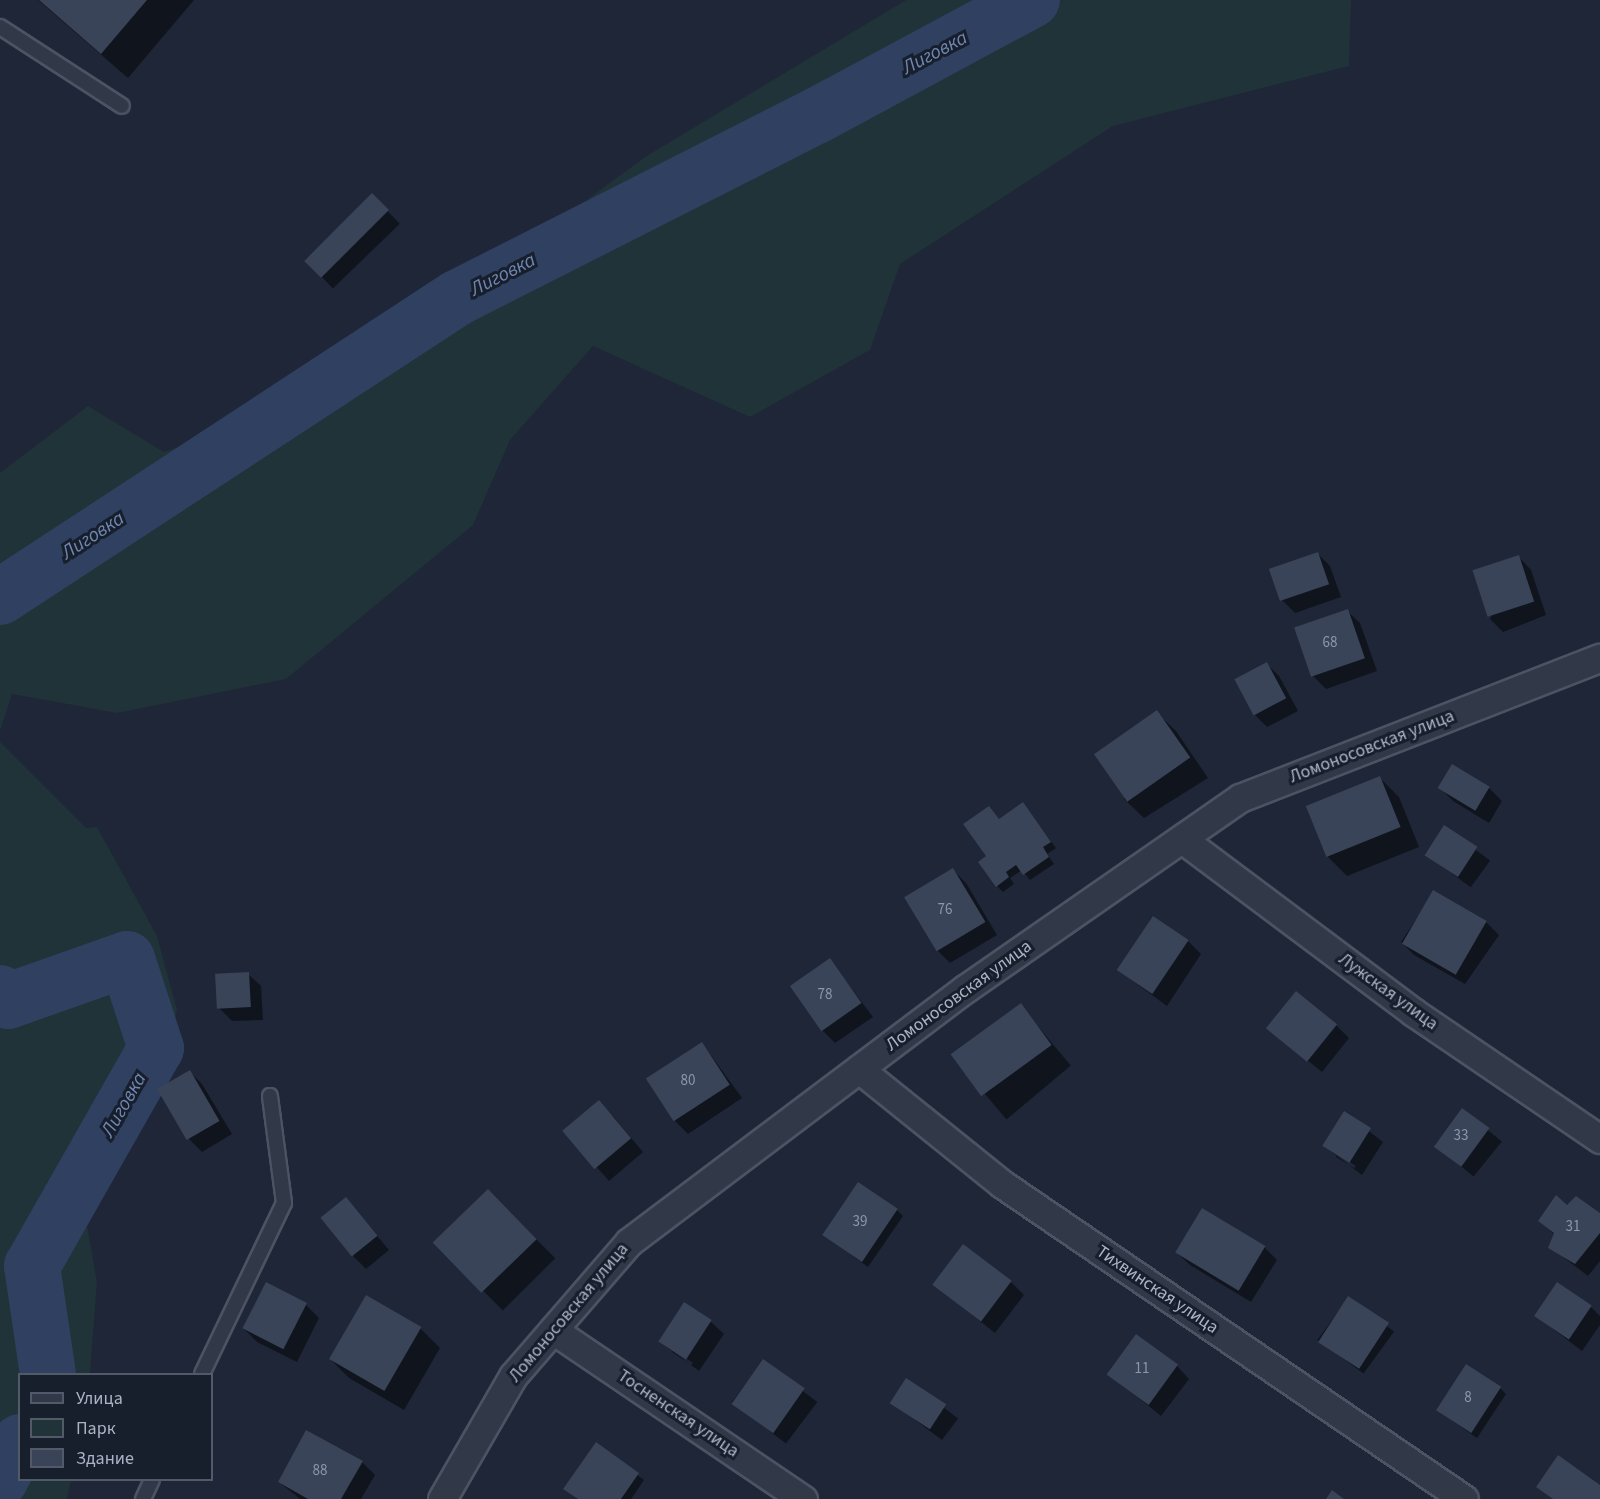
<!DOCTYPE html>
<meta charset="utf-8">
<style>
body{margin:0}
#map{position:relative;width:1600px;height:1499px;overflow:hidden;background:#1e2637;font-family:"Source Sans 3",sans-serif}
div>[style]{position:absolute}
.green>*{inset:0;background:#1f3338}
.shadow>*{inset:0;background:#0007;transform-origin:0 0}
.river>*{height:56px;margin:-28px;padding:0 28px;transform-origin:28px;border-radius:28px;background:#2f4060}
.building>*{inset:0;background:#394458;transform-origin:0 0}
.roads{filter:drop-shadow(2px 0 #4c5363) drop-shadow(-2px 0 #4c5363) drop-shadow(0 2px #4c5363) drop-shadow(0 -2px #4c5363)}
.service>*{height:14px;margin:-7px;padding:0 7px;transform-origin:7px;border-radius:7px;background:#313847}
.minor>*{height:27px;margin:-13.5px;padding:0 13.5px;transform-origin:13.5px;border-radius:13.5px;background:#313847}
span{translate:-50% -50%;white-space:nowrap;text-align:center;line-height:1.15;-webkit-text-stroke:6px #171e2c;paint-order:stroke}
.number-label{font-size:15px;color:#8e97aa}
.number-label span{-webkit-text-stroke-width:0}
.street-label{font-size:18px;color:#abb3c5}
.water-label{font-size:20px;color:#7086b0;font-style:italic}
.legend{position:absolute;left:18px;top:1373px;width:195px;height:108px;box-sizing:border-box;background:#171e2c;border:2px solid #525a69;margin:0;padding:8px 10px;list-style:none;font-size:18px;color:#abb3c5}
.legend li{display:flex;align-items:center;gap:12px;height:30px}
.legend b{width:30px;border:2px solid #525a69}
</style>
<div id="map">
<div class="green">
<div style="clip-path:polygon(906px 0,1351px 0,1349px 66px,1113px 126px,900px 264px,870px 350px,750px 417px,593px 346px,510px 440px,473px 525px,286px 679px,117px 713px,12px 694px,0 731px,0 473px,88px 406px,164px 452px,317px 399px,645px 157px)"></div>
<div style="clip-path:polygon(0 742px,86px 828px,97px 827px,157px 936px,177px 1010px,174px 1022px,86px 1117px,76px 1162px,97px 1282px,90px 1374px,20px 1374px,20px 1480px,71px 1480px,67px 1499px,0 1499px)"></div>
</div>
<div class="shadow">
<div style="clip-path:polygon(38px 0,194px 0,128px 78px)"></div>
<div style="left:372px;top:195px;width:40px;height:93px;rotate:46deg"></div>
<div style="clip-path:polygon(1317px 553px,1330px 566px,1341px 597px,1295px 613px,1282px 600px)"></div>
<div style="clip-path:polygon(1519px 557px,1531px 570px,1546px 615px,1503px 632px,1490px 619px)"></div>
<div style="clip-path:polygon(1347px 611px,1360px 623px,1377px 671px,1326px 689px,1313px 676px)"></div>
<div style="clip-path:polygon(1266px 663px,1279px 676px,1298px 711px,1267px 727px,1254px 714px,1236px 680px)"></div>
<div style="clip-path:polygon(1156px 712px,1176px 731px,1208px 778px,1144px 818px,1124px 799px)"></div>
<div style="clip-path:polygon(1380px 778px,1399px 797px,1419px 847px,1347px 876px,1327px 856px)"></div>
<div style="clip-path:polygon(1440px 788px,1489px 788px,1502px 801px,1489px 823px,1453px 801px)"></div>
<div style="clip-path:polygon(1022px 804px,1056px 848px,1047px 854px,1054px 864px,1030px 880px,1022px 870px,1010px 878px,1014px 884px,1003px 892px,997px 886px,988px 856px,989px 808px,1000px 820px)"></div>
<div style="left:1444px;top:827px;width:57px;height:33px;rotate:36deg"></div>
<div style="clip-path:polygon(953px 870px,966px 883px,997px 935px,950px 963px,938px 951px)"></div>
<div style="clip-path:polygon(1434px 892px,1486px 922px,1499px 935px,1465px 984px,1414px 955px,1401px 942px)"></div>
<div style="clip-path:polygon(1188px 941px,1201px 954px,1167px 1006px,1119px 971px)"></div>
<div style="clip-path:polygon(830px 960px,873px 1017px,835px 1043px,822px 1030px)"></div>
<div style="clip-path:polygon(248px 974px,261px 986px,263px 1020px,232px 1021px,219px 1008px)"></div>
<div style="left:1020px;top:1005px;width:79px;height:84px;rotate:50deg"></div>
<div style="clip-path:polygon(1336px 1025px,1349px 1038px,1322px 1072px,1268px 1028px)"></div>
<div style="clip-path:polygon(702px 1043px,742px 1098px,688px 1134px,675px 1121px)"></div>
<div style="clip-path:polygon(190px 1072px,202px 1084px,232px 1134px,202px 1152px,189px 1139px)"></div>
<div style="left:1463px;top:1110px;width:50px;height:45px;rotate:39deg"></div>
<div style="clip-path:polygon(evenodd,1345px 1113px,1383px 1142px,1362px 1175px,1323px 1145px,1345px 1113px,1336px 1153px,1356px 1166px,1354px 1168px,1336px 1157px,1336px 1153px)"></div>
<div style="clip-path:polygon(612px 1115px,643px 1152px,609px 1181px,565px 1131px)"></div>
<div style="left:488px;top:1191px;width:95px;height:74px;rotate:45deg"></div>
<div style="clip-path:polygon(346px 1199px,389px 1250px,366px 1269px,353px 1256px)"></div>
<div style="clip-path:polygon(1567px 1207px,1600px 1215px,1600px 1261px,1588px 1276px,1550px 1247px,1555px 1235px,1540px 1220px)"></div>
<div style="clip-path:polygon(897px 1210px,903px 1216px,868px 1267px,824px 1235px)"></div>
<div style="clip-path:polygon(1264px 1247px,1277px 1260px,1251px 1302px,1190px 1265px,1177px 1253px)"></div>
<div style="clip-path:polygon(1011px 1282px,1024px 1295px,995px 1333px,934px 1284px)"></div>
<div style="clip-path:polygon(267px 1285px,306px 1305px,319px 1318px,297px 1362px,257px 1342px,244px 1329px)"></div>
<div style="clip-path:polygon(367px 1297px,421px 1329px,440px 1348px,404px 1410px,349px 1378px,330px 1359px)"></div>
<div style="left:1348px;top:1298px;width:57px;height:52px;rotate:36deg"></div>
<div style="clip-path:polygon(1591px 1307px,1600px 1316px,1600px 1325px,1582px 1351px,1536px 1316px)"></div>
<div style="clip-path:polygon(evenodd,711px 1322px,724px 1334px,699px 1371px,659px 1341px,711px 1322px,672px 1349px,693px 1363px,691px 1365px,672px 1352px,672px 1349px)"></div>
<div style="left:763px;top:1361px;width:68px;height:52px;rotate:37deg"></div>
<div style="clip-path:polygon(1177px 1366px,1189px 1379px,1161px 1416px,1108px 1373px)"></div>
<div style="left:907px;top:1380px;width:64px;height:27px;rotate:37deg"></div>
<div style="clip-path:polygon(1500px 1388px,1506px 1394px,1477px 1438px,1437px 1410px)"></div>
<div style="clip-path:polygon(596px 1444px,644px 1480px,631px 1499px,578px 1499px,565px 1488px)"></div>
<div style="clip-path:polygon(362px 1462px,375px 1475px,361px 1499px,300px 1499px,279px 1482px)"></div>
</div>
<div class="river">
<div style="left:0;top:597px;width:546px;rotate:-33.2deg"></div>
<div style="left:457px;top:298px;width:405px;rotate:-26.9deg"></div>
<div style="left:818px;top:115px;width:243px;rotate:-28.3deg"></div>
<div style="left:0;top:993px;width:11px;rotate:45deg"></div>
<div style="left:8px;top:1001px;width:126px;rotate:-19.4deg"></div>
<div style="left:127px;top:959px;width:94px;rotate:72deg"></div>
<div style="left:156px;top:1048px;width:251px;rotate:119.6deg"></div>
<div style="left:32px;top:1266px;width:109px;rotate:81.6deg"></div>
<div style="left:0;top:1480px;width:43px;rotate:-62.2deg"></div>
</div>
<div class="building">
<div style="clip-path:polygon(39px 0,147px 0,101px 54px)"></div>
<div style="left:372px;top:193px;width:24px;height:96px;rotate:45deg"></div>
<div style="left:1318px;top:552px;width:34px;height:52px;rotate:71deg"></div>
<div style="left:1519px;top:555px;width:49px;height:49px;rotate:72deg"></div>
<div style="left:1348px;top:609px;width:52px;height:57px;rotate:71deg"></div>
<div style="left:1267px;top:662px;width:41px;height:37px;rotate:62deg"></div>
<div style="left:1157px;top:710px;width:58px;height:77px;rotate:55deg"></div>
<div style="left:1452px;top:764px;width:44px;height:28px;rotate:31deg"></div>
<div style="left:1380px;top:776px;width:55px;height:80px;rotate:68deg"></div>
<div style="clip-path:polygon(1023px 802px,1051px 842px,1043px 847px,1049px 857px,1023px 875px,1016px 865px,1006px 872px,1009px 877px,996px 887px,978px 862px,986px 856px,963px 824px,989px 806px,999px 819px)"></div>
<div style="left:1444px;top:825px;width:40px;height:36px;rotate:33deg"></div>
<div style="left:953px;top:868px;width:63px;height:57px;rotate:59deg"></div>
<div style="left:1433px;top:890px;width:62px;height:62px;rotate:30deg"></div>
<div style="left:1153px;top:916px;width:43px;height:65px;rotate:34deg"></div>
<div style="left:830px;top:958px;width:55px;height:49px;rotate:55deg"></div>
<div style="left:249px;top:972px;width:35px;height:34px;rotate:87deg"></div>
<div style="left:1296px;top:991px;width:53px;height:48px;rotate:39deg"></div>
<div style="left:1021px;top:1003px;width:52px;height:87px;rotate:54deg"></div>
<div style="left:702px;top:1042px;width:51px;height:67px;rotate:57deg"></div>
<div style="left:190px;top:1070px;width:59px;height:38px;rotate:60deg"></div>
<div style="left:599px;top:1100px;width:50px;height:48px;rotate:50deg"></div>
<div style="left:1462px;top:1108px;width:34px;height:48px;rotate:36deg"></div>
<div style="left:1344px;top:1111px;width:32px;height:41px;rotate:32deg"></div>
<div style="left:858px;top:1182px;width:48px;height:64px;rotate:34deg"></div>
<div style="left:488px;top:1189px;width:70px;height:77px;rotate:46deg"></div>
<div style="clip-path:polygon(1556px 1195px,1567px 1205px,1576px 1196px,1600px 1213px,1600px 1233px,1575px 1264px,1548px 1248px,1554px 1233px,1538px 1221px)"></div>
<div style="left:346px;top:1197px;width:50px;height:33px;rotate:51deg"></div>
<div style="left:1202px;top:1208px;width:74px;height:52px;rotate:31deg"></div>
<div style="left:963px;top:1244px;width:61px;height:51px;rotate:37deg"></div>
<div style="left:266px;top:1282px;width:46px;height:52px;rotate:27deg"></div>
<div style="left:1557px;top:1282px;width:42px;height:41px;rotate:34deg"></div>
<div style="left:366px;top:1295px;width:64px;height:74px;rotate:30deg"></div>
<div style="left:1348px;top:1296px;width:49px;height:55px;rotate:33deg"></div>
<div style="left:684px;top:1302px;width:33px;height:47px;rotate:33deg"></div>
<div style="left:1136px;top:1334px;width:52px;height:50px;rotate:36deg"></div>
<div style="left:763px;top:1359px;width:51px;height:55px;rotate:35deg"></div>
<div style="left:1466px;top:1364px;width:42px;height:55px;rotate:33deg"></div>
<div style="left:906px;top:1378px;width:48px;height:30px;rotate:33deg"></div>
<div style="clip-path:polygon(306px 1430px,363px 1461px,341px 1499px,308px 1499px,278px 1482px)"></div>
<div style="clip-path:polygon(596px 1442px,639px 1473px,621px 1499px,578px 1499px,563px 1489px)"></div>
<div style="clip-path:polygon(1558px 1455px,1600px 1485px,1600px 1499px,1553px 1499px,1536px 1487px)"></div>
<div style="clip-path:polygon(1332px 1490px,1344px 1499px,1326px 1499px)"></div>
</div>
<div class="roads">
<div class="service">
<div style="left:0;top:27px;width:145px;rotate:32.9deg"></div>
<div style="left:202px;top:1374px;width:190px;rotate:-64.4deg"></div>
<div style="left:284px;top:1203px;width:108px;rotate:-97.5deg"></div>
<div style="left:143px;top:1499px;width:21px;rotate:-65deg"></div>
</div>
<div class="minor">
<div style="left:1182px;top:839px;width:289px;rotate:36.8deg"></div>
<div style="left:1413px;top:1012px;width:226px;rotate:34.2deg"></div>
<div style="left:859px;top:1069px;width:184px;rotate:38.8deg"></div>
<div style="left:1002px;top:1184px;width:559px;rotate:34.29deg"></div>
<div style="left:553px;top:1330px;width:302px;rotate:34.1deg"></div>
<div style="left:442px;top:1499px;width:142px;rotate:-60deg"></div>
<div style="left:513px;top:1376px;width:177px;rotate:-49.1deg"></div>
<div style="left:629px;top:1242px;width:421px;rotate:-37deg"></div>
<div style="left:965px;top:989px;width:335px;rotate:-34.8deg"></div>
<div style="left:1240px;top:798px;width:386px;rotate:-21.3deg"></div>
</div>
</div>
<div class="number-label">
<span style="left:1330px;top:643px">68</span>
<span style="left:945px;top:910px">76</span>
<span style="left:825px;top:995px">78</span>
<span style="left:688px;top:1081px">80</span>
<span style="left:1461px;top:1136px">33</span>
<span style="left:860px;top:1222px">39</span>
<span style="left:1573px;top:1227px">31</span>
<span style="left:1142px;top:1369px">11</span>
<span style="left:1468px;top:1398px">8</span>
<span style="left:320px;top:1471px">88</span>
</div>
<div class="street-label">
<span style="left:1372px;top:747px;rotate:-21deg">Ломоносовская улица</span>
<span style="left:1388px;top:992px;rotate:36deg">Лужская улица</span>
<span style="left:959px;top:996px;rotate:-36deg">Ломоносовская улица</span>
<span style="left:1157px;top:1290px;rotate:34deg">Тихвинская улица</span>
<span style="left:569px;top:1313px;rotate:-50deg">Ломоносовская улица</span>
<span style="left:678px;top:1414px;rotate:34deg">Тосненская улица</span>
</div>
<div class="water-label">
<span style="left:935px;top:53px;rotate:-28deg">Лиговка</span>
<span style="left:503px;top:275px;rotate:-27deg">Лиговка</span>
<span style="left:93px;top:536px;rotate:-33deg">Лиговка</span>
<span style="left:124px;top:1105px;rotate:-60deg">Лиговка</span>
</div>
<ul class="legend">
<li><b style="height:8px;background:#313847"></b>Улица</li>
<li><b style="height:16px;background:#1f3338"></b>Парк</li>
<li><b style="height:16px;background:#394458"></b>Здание</li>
</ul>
</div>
